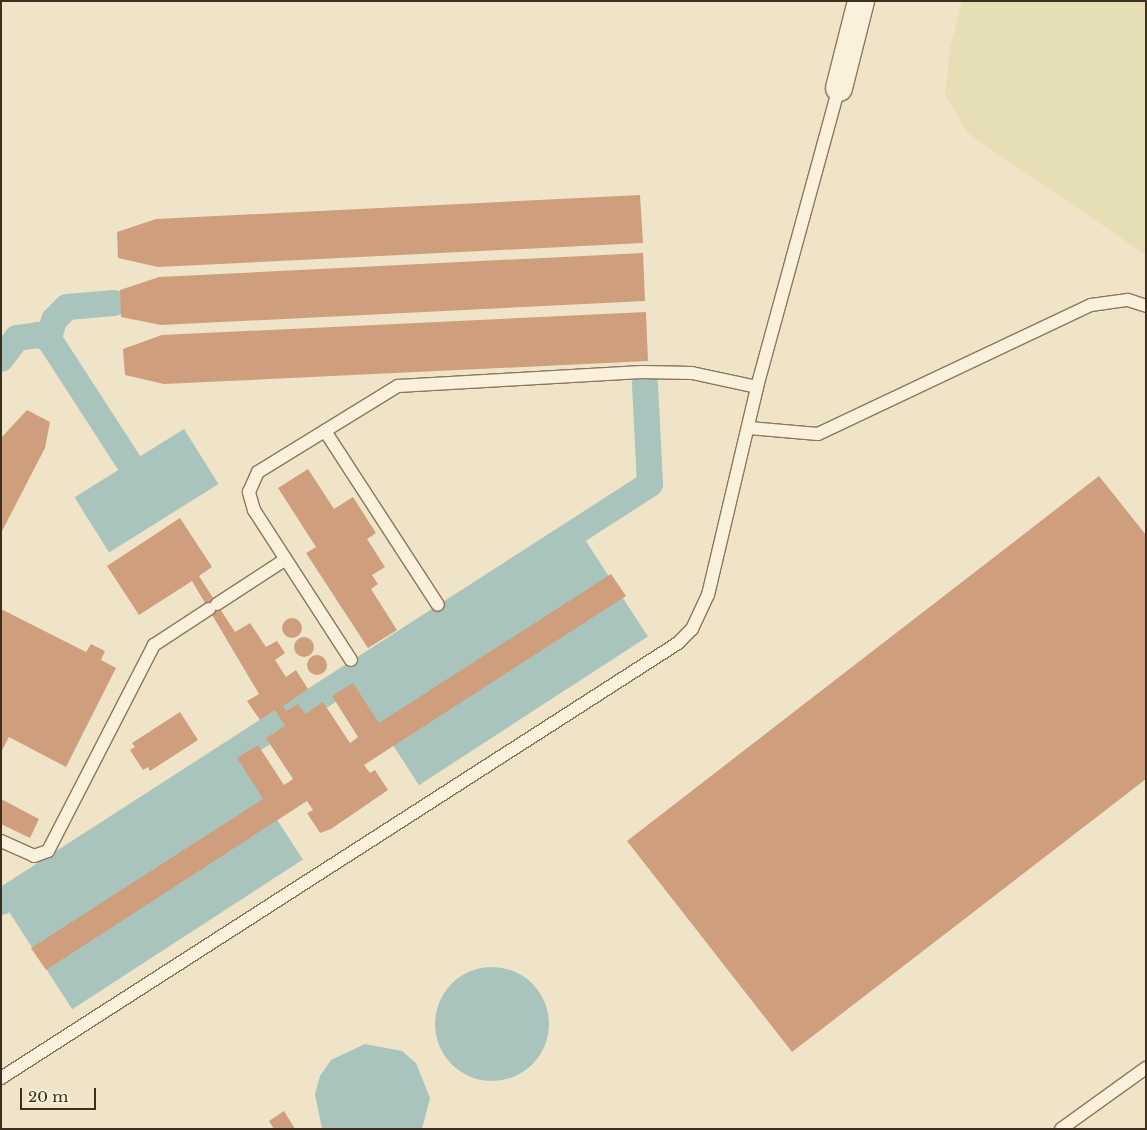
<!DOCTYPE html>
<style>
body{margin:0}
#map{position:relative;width:1147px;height:1130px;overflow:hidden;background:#f0e4c8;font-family:"Libre Baskerville",serif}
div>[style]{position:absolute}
.farmland>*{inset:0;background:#e6deb5}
.water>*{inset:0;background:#a9c4bc;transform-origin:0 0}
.round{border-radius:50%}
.canal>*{height:26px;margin:-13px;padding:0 13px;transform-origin:13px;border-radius:13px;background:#a9c4bc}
.building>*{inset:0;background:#cf9f7d}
.roads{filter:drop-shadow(1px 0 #8d765c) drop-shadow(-1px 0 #8d765c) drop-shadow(0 1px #8d765c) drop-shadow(0 -1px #8d765c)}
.lane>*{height:12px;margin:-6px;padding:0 6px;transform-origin:6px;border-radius:6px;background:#faf1dc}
.street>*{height:26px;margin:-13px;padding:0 13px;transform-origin:13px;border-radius:13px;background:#faf1dc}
span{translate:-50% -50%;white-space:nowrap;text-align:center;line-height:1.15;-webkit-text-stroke:4.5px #f7eed8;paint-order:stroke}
.frame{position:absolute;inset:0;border:2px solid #3d2e20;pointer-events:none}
.scale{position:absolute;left:20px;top:1088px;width:76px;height:22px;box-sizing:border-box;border:2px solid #3d2e20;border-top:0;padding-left:6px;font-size:15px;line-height:18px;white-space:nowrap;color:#3d2e20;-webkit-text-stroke:4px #f7eed8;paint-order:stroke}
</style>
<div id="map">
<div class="farmland">
<div style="clip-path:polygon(962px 1px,1146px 1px,1146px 255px,969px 134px,945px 95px,950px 48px)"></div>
</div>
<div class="water">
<div style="left:184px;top:429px;width:65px;height:129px;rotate:58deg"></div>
<div style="left:582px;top:535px;width:121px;height:273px;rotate:57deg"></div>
<div style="left:237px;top:758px;width:121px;height:275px;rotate:57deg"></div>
<div class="round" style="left:435px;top:967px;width:114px;height:114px"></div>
<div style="clip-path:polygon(365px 1044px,402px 1051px,416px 1063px,430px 1098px,422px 1129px,322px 1129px,315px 1094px,320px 1076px,331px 1060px)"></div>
</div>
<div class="canal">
<div style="left:114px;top:303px;width:47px;rotate:175.1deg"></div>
<div style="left:67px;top:307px;width:18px;rotate:135deg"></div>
<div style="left:54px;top:320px;width:20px;rotate:105deg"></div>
<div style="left:49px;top:339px;width:149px;rotate:57.1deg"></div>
<div style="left:1px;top:359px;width:26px;rotate:-53deg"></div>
<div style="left:17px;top:338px;width:21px;rotate:-8deg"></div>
<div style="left:38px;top:335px;width:12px;rotate:20deg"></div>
<div style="left:1px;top:902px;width:772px;rotate:-32.78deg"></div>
<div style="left:650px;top:484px;width:100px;rotate:-92.9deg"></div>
</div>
<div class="building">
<div style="clip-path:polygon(640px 195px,643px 243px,158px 267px,118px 258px,117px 232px,156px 219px)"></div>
<div style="clip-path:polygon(643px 253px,645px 301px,161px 325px,121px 317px,120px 290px,159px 277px)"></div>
<div style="clip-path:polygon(646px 312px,648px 361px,164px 384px,125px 375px,123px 349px,162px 335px)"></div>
<div style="clip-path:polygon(27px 410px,50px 422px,45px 448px,1px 533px,1px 438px)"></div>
<div style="clip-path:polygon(308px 469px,334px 509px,353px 497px,376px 533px,367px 539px,385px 567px,372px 575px,378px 584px,371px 589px,397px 630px,368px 648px,306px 553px,316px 547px,278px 488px)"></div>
<div style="clip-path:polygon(1099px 476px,1146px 535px,1146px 779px,792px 1052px,627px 841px)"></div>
<div style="clip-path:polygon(180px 518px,212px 567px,199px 576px,235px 632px,250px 623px,266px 647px,277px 641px,285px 653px,275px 660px,286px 677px,296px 670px,308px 689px,283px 706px,286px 711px,298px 704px,305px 714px,323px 702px,350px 743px,358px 737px,332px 696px,353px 683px,379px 723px,611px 574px,626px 596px,364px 765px,370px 773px,375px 770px,388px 790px,331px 829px,320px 833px,307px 813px,313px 810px,307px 801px,46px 970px,31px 948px,263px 799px,237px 758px,258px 745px,284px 785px,293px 779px,266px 738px,285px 726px,275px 710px,260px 720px,247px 701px,259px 694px,192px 581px,139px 615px,107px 566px)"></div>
<div style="clip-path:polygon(1px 609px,86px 652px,91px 644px,105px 651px,101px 660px,116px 668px,66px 767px,9px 737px,1px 752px)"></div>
<div class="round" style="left:282px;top:618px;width:20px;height:20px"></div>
<div class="round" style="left:294px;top:637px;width:20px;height:20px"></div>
<div class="round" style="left:307px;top:655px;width:20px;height:20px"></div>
<div style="clip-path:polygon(180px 712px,198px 740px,150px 771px,148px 767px,143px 770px,130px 750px,135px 747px,132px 743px)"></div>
<div style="clip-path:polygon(1px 799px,39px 819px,30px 838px,1px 824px)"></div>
<div style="clip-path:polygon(284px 1111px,295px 1129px,274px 1129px,269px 1121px)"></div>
</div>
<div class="roads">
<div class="lane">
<div style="left:749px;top:428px;width:69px;rotate:5deg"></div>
<div style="left:818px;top:434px;width:302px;rotate:-25.3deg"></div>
<div style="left:1091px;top:305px;width:37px;rotate:-8deg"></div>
<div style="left:1128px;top:300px;width:19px;rotate:18deg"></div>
<div style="left:325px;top:431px;width:207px;rotate:57deg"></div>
<div style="left:217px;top:604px;width:82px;rotate:-33.1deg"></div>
<div style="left:351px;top:660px;width:179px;rotate:-122.9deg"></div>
<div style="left:254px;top:510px;width:19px;rotate:-106deg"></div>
<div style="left:249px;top:492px;width:22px;rotate:-66deg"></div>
<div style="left:258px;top:472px;width:164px;rotate:-31.6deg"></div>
<div style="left:398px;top:386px;width:244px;rotate:-3.3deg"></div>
<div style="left:642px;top:372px;width:50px;rotate:1.1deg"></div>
<div style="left:692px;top:373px;width:66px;rotate:12.2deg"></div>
<div style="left:1px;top:841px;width:36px;rotate:24deg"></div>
<div style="left:34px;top:856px;width:15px;rotate:-20deg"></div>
<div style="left:48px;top:851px;width:232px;rotate:-62.8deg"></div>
<div style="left:154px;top:645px;width:66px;rotate:-33.2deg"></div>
<div style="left:1px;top:1078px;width:805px;rotate:-32.72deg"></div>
<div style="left:678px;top:643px;width:20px;rotate:-45deg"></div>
<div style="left:692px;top:629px;width:38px;rotate:-65deg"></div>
<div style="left:708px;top:595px;width:214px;rotate:-76.7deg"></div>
<div style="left:757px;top:387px;width:310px;rotate:-74.7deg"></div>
<div style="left:1061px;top:1129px;width:105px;rotate:-35.7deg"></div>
</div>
<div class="street">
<div style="left:839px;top:88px;width:90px;rotate:-75.8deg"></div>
</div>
</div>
<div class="frame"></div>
<div class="scale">20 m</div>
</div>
